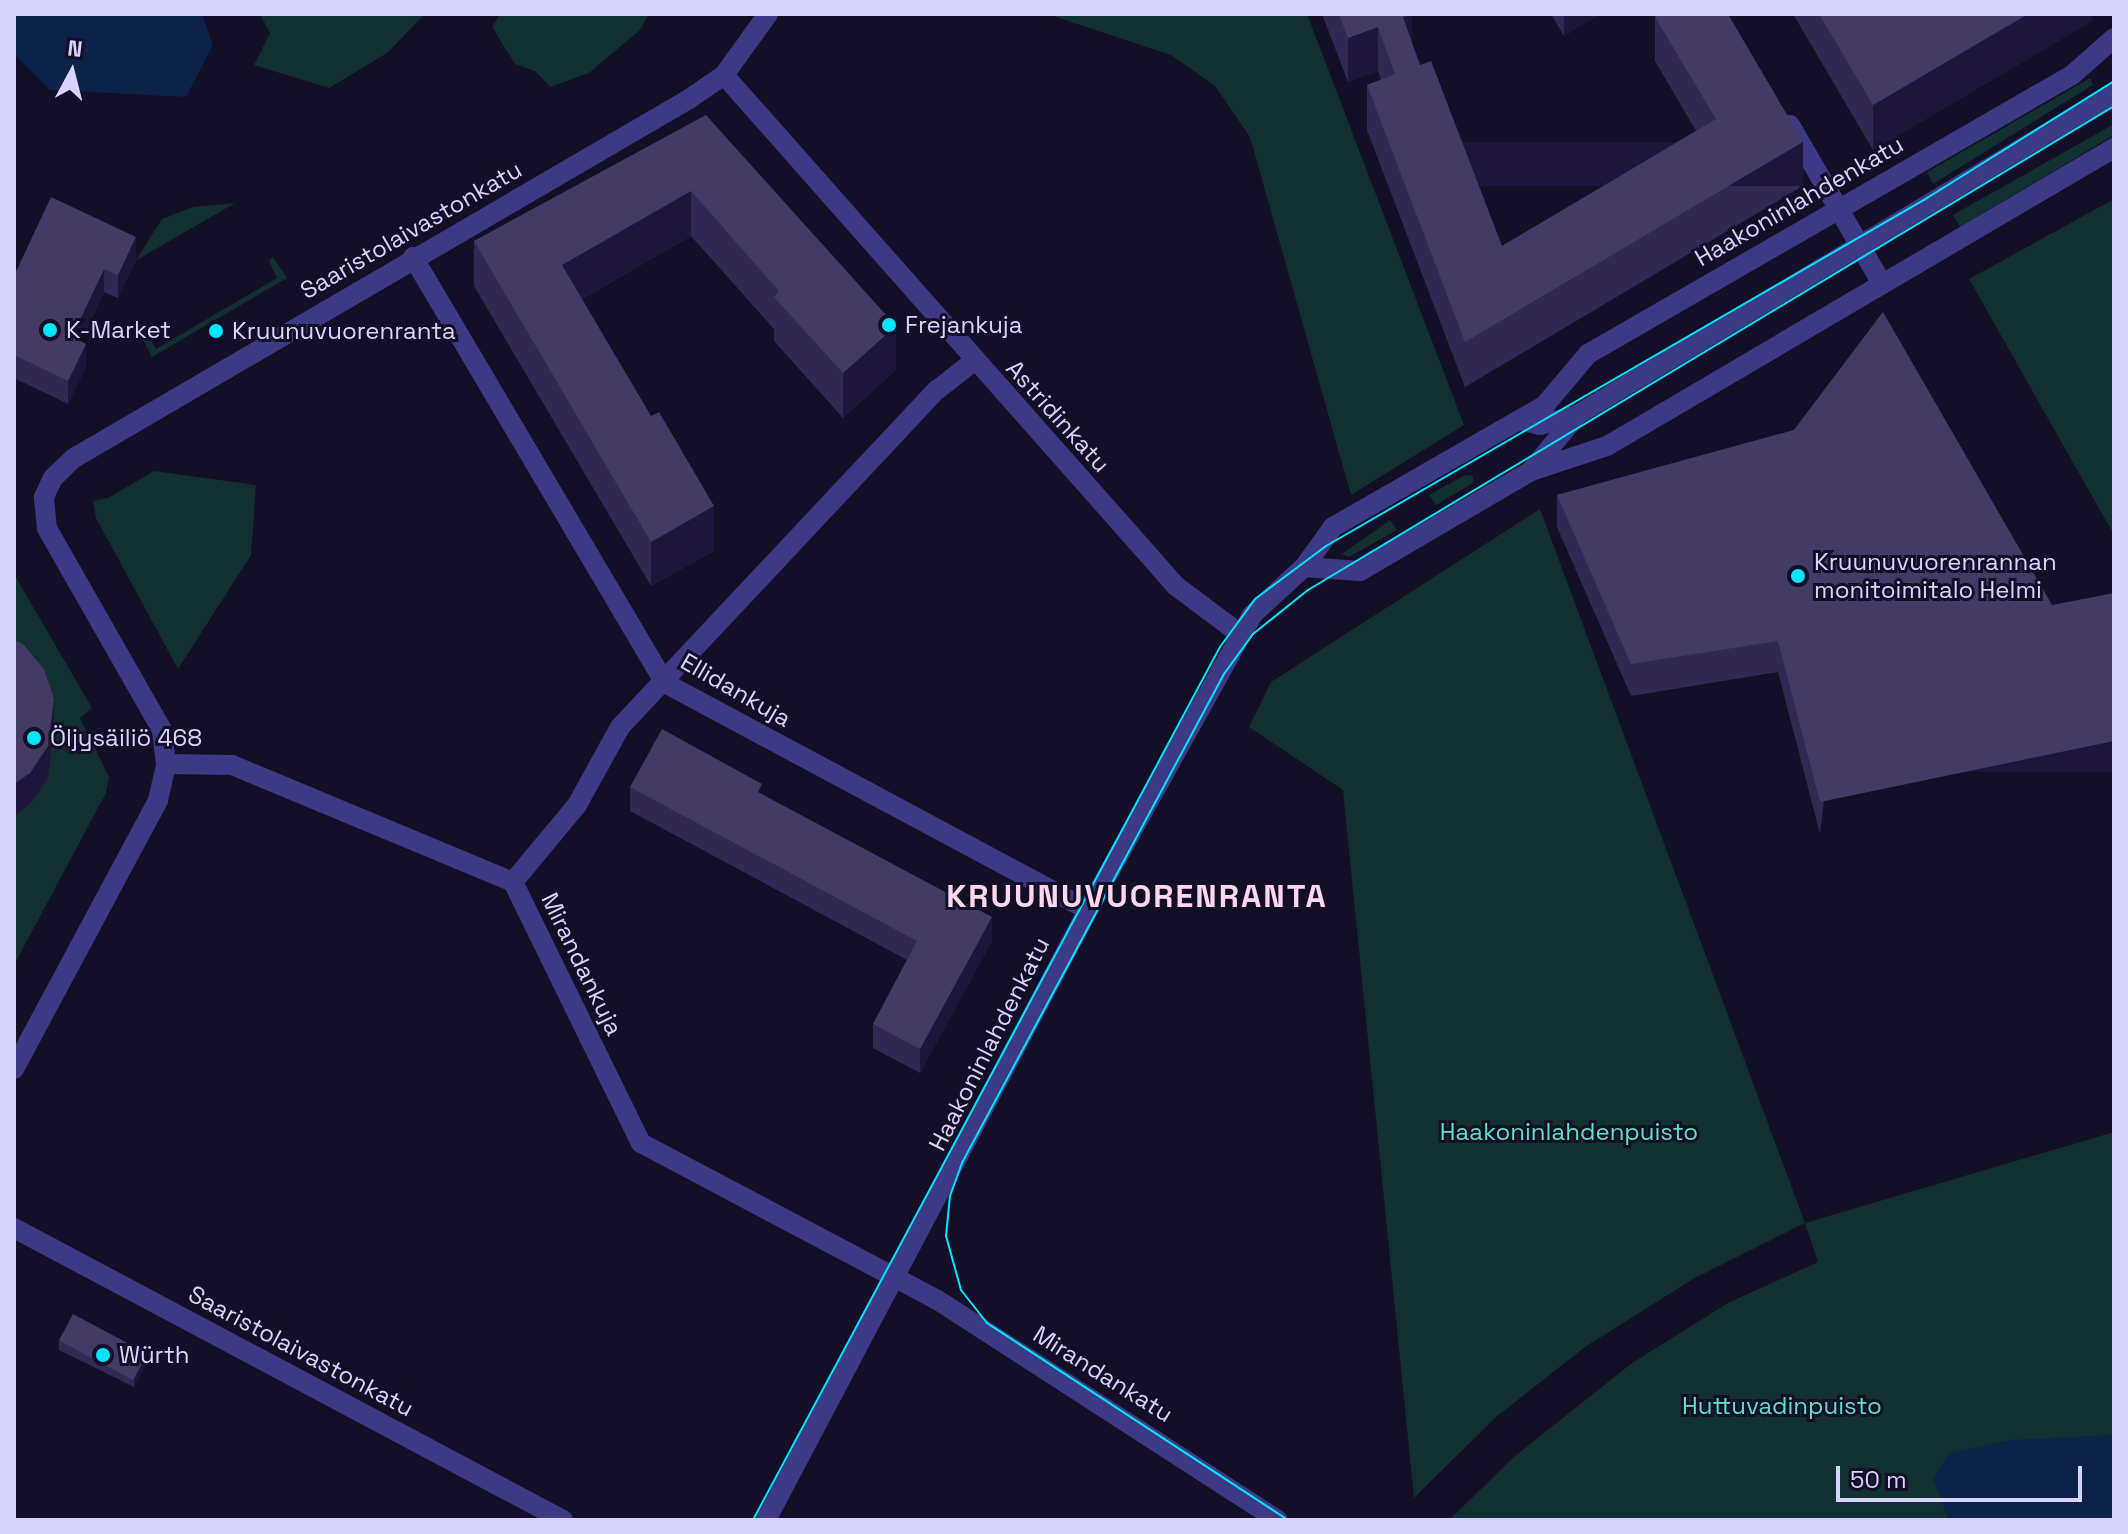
<!DOCTYPE html>
<meta charset="utf-8">
<style>
body{margin:0}
#map{position:relative;width:2128px;height:1534px;overflow:hidden;background:#130f26;font-family:"Space Grotesk",sans-serif}
div>[style]{position:absolute}
.green>*{inset:0;background:#12302f}
.water>*{inset:0;background:#0c2248}
.minor>*{height:20px;margin:-10px;padding:0 10px;transform-origin:10px;border-radius:10px;background:#3d3a85}
.tram>*{height:2px;margin:-1px;padding:0 1px;transform-origin:1px;border-radius:1px;background:#00e5ff}
.wall>*{inset:0;background:#312854}
.shaded-wall>*{inset:0;background:#1d163a;transform-origin:0 0}
.building>*{inset:0;background:#433a66;transform-origin:0 0}
.dots>*{width:22px;height:22px;translate:-50% -50%;box-sizing:border-box;border:4px solid #130f26;border-radius:50%}
span{translate:-50% -50%;white-space:nowrap;text-align:center;line-height:1.15;-webkit-text-stroke:6px #130f26;paint-order:stroke}
.street-label{font-size:24px;color:#d9d4ff}
.poi-label{font-size:24px;color:#d9d4ff}
.left{translate:0 -50%;text-align:left}
.park-label{font-size:24px;color:#5fe0c0}
.district-label{font-size:32px;color:#ffd6f0;font-weight:700;letter-spacing:2px}
.frame{position:absolute;inset:0;border:16px solid #d9d4ff;pointer-events:none}
.north{position:absolute;left:32px;top:32px;width:80px;height:80px;-webkit-text-stroke:6px #130f26;paint-order:stroke;rotate:7deg;font-size:22px;font-weight:700;line-height:32px;text-align:center;color:#d9d4ff}
.north::after{content:'';display:block;margin:auto;width:28px;height:36px;background:#d9d4ff;clip-path:polygon(50% 0,100% 100%,50% 72%,0 100%)}
.scale{position:absolute;left:1836px;top:1466px;width:246px;height:36px;box-sizing:border-box;border:4px solid #d9d4ff;border-top:0;padding-left:10px;font-size:24px;line-height:28px;white-space:nowrap;color:#d9d4ff;-webkit-text-stroke:6px #130f26;paint-order:stroke}
</style>
<div id="map">
<div class="green">
<div style="clip-path:polygon(260px 14px,425px 14px,387px 53px,329px 88px,254px 65px,270px 33px)"></div>
<div style="clip-path:polygon(500px 14px,649px 14px,640px 30px,589px 73px,550px 87px,535px 71px,515px 64px,492px 27px)"></div>
<div style="clip-path:polygon(1047px 14px,1307px 14px,1464px 425px,1351px 495px,1250px 137px,1215px 86px,1171px 55px)"></div>
<div style="clip-path:polygon(2090px 78px,2093px 85px,1933px 184px,1927px 172px)"></div>
<div style="clip-path:polygon(2114px 124px,2114px 135px,1960px 227px,1953px 215px)"></div>
<div style="clip-path:polygon(2114px 199px,2114px 533px,2113px 533px,1969px 279px)"></div>
<div style="clip-path:polygon(235px 203px,137px 260px,136px 260px,162px 219px,193px 207px)"></div>
<div style="clip-path:polygon(273px 257px,287px 278px,152px 357px,144px 341px,150px 339px,156px 349px,277px 278px,269px 261px)"></div>
<div style="clip-path:polygon(154px 471px,256px 485px,251px 555px,178px 669px,96px 518px,93px 501px,108px 498px)"></div>
<div style="clip-path:polygon(1465px 475px,1473px 476px,1473px 483px,1436px 505px,1429px 495px)"></div>
<div style="clip-path:polygon(1540px 509px,1805px 1223px,2114px 1132px,2114px 1435px,1949px 1453px,1934px 1479px,1949px 1520px,1449px 1520px,1515px 1456px,1632px 1363px,1728px 1303px,1818px 1262px,1805px 1223px,1693px 1279px,1585px 1347px,1496px 1417px,1414px 1498px,1343px 790px,1249px 727px,1271px 682px)"></div>
<div style="clip-path:polygon(1390px 520px,1397px 530px,1349px 557px,1342px 554px)"></div>
<div style="clip-path:polygon(14px 574px,92px 708px,80px 718px,109px 777px,106px 793px,14px 965px)"></div>
</div>
<div class="water">
<div style="clip-path:polygon(14px 14px,202px 14px,213px 45px,186px 97px,50px 90px,14px 54px)"></div>
<div style="clip-path:polygon(2114px 1435px,2114px 1520px,1949px 1520px,1933px 1479px,1949px 1453px,2010px 1440px)"></div>
</div>
<div class="minor">
<div style="left:724px;top:75px;width:682px;rotate:48.51deg"></div>
<div style="left:1176px;top:586px;width:80px;rotate:36.9deg"></div>
<div style="left:1790px;top:125px;width:184px;rotate:59.9deg"></div>
<div style="left:413px;top:257px;width:495px;rotate:59.4deg"></div>
<div style="left:665px;top:683px;width:480px;rotate:28.2deg"></div>
<div style="left:1520px;top:420px;width:21px;rotate:14deg"></div>
<div style="left:1540px;top:425px;width:38px;rotate:-15deg"></div>
<div style="left:1577px;top:415px;width:626px;rotate:-30.95deg"></div>
<div style="left:1531px;top:471px;width:72px;rotate:-50.6deg"></div>
<div style="left:1304px;top:567px;width:56px;rotate:4.1deg"></div>
<div style="left:1360px;top:571px;width:198px;rotate:-30.3deg"></div>
<div style="left:1531px;top:471px;width:80px;rotate:-18.2deg"></div>
<div style="left:1607px;top:446px;width:588px;rotate:-30.45deg"></div>
<div style="left:166px;top:764px;width:66px;rotate:0.9deg"></div>
<div style="left:232px;top:765px;width:304px;rotate:22.6deg"></div>
<div style="left:513px;top:882px;width:291px;rotate:63.9deg"></div>
<div style="left:641px;top:1143px;width:334px;rotate:27.9deg"></div>
<div style="left:936px;top:1299px;width:407px;rotate:32.9deg"></div>
<div style="left:513px;top:882px;width:100px;rotate:-50.3deg"></div>
<div style="left:577px;top:805px;width:89px;rotate:-61.1deg"></div>
<div style="left:620px;top:727px;width:463px;rotate:-46.8deg"></div>
<div style="left:937px;top:390px;width:47px;rotate:-38.1deg"></div>
<div style="left:14px;top:1069px;width:305px;rotate:-61.8deg"></div>
<div style="left:158px;top:800px;width:37px;rotate:-77deg"></div>
<div style="left:166px;top:764px;width:34px;rotate:-97deg"></div>
<div style="left:162px;top:730px;width:232px;rotate:-119.7deg"></div>
<div style="left:47px;top:528px;width:31px;rotate:-96deg"></div>
<div style="left:44px;top:497px;width:21px;rotate:-65deg"></div>
<div style="left:53px;top:478px;width:29px;rotate:-44deg"></div>
<div style="left:74px;top:458px;width:712px;rotate:-30.27deg"></div>
<div style="left:689px;top:99px;width:42px;rotate:-34.4deg"></div>
<div style="left:724px;top:75px;width:75px;rotate:-54.2deg"></div>
<div style="left:14px;top:1228px;width:622px;rotate:28.01deg"></div>
<div style="left:766px;top:1520px;width:690px;rotate:-62.17deg"></div>
<div style="left:1088px;top:910px;width:338px;rotate:-60.9deg"></div>
<div style="left:1252px;top:615px;width:71px;rotate:-42.7deg"></div>
<div style="left:1304px;top:567px;width:49px;rotate:-54.1deg"></div>
<div style="left:1333px;top:527px;width:245px;rotate:-29.9deg"></div>
<div style="left:1545px;top:405px;width:67px;rotate:-49.9deg"></div>
<div style="left:1588px;top:354px;width:559px;rotate:-29.96deg"></div>
<div style="left:2072px;top:75px;width:56px;rotate:-41.4deg"></div>
</div>
<div class="tram">
<div style="left:753px;top:1520px;width:990px;rotate:-61.86deg"></div>
<div style="left:1220px;top:647px;width:59px;rotate:-53.9deg"></div>
<div style="left:1255px;top:599px;width:89px;rotate:-36.7deg"></div>
<div style="left:1326px;top:546px;width:694px;rotate:-30.07deg"></div>
<div style="left:1927px;top:198px;width:221px;rotate:-32deg"></div>
<div style="left:1288px;top:1520px;width:360px;rotate:-146.8deg"></div>
<div style="left:987px;top:1323px;width:42px;rotate:-128.2deg"></div>
<div style="left:961px;top:1290px;width:56px;rotate:-105.5deg"></div>
<div style="left:946px;top:1236px;width:40px;rotate:-84.3deg"></div>
<div style="left:950px;top:1196px;width:37px;rotate:-70deg"></div>
<div style="left:963px;top:1161px;width:553px;rotate:-61.81deg"></div>
<div style="left:1224px;top:674px;width:49px;rotate:-54.1deg"></div>
<div style="left:1253px;top:634px;width:70px;rotate:-38.7deg"></div>
<div style="left:1308px;top:590px;width:940px;rotate:-30.98deg"></div>
</div>
<div class="wall">
<div style="clip-path:polygon(1322px 14px,1412px 14px,1412px 44px,1420px 65px,1502px 246px,1696px 131px,1655px 61px,1655px 17px,1803px 186px,1465px 387px,1367px 130px,1367px 85px,1381px 80px,1378px 71px,1348px 82px)"></div>
<div style="clip-path:polygon(1551px 14px,1600px 14px,1564px 36px)"></div>
<div style="clip-path:polygon(1793px 14px,2092px 14px,2092px 21px,1873px 150px)"></div>
<div style="clip-path:polygon(706px 115px,896px 370px,843px 418px,774px 341px,774px 329px,691px 236px,582px 299px,714px 551px,651px 586px,474px 286px,474px 241px)"></div>
<div style="clip-path:polygon(136px 260px,118px 298px,104px 292px,81px 342px,86px 367px,68px 404px,14px 378px,14px 276px)"></div>
<div style="clip-path:polygon(1883px 312px,1820px 834px,1778px 672px,1631px 696px,1557px 527px,1557px 495px,1794px 430px)"></div>
<div style="clip-path:polygon(630px 787px,762px 794px,992px 941px,920px 1073px,873px 1048px,873px 1024px,907px 960px,630px 811px)"></div>
<div style="clip-path:polygon(59px 1341px,147px 1361px,134px 1387px,59px 1350px)"></div>
</div>
<div class="shaded-wall">
<div style="clip-path:polygon(1412px 14px,1412px 58px,1403px 17px)"></div>
<div style="clip-path:polygon(1564px 14px,1600px 14px,1564px 36px)"></div>
<div style="clip-path:polygon(2028px 14px,2092px 14px,2092px 21px,1873px 150px,1873px 105px)"></div>
<div style="clip-path:polygon(1378px 27px,1378px 71px,1348px 82px,1348px 38px)"></div>
<div style="left:1803px;top:142px;width:44px;height:393px;rotate:90deg"></div>
<div style="clip-path:polygon(691px 191px,691px 236px,562px 310px,562px 265px)"></div>
<div style="clip-path:polygon(136px 237px,136px 260px,118px 298px,118px 275px)"></div>
<div style="clip-path:polygon(104px 269px,104px 292px,72px 360px,72px 337px)"></div>
<div style="clip-path:polygon(896px 326px,896px 370px,843px 418px,843px 373px)"></div>
<div style="clip-path:polygon(86px 344px,86px 367px,68px 404px,68px 381px)"></div>
<div style="clip-path:polygon(714px 506px,714px 551px,651px 586px,651px 542px)"></div>
<div style="clip-path:polygon(54px 699px,54px 730px,48px 778px,30px 804px,14px 816px,14px 784px)"></div>
<div style="left:2114px;top:741px;width:31px;height:300px;rotate:90deg"></div>
<div style="clip-path:polygon(992px 917px,992px 941px,920px 1073px,920px 1049px)"></div>
<div style="clip-path:polygon(147px 1353px,147px 1361px,134px 1387px,134px 1379px)"></div>
</div>
<div class="building">
<div style="clip-path:polygon(1339px 14px,1412px 14px,1403px 17px,1420px 65px,1431px 61px,1502px 246px,1716px 119px,1655px 17px,1660px 14px,1728px 14px,1803px 142px,1465px 342px,1367px 85px,1395px 74px,1378px 27px,1348px 38px)"></div>
<div style="clip-path:polygon(1819px 14px,2028px 14px,1873px 105px)"></div>
<div style="clip-path:polygon(706px 115px,896px 326px,843px 373px,774px 297px,779px 291px,691px 191px,562px 265px,651px 416px,659px 412px,714px 506px,651px 542px,474px 241px)"></div>
<div style="clip-path:polygon(51px 197px,136px 237px,118px 275px,104px 269px,72px 337px,86px 344px,68px 381px,14px 355px,14px 276px)"></div>
<div style="clip-path:polygon(1883px 312px,2052px 605px,2114px 593px,2114px 741px,1820px 802px,1778px 641px,1631px 664px,1557px 495px,1794px 430px)"></div>
<div style="clip-path:polygon(14px 640px,23px 644px,44px 669px,54px 699px,48px 746px,30px 773px,14px 784px)"></div>
<div style="clip-path:polygon(662px 729px,762px 784px,758px 792px,992px 917px,920px 1049px,873px 1024px,917px 941px,630px 787px)"></div>
<div style="left:73px;top:1314px;width:84px;height:30px;rotate:28deg"></div>
</div>
<div class="dots">
<div style="left:889px;top:325px;background:#00e5ff"></div>
<div style="left:50px;top:330px;background:#00e5ff"></div>
<div style="left:216px;top:331px;background:#00e5ff"></div>
<div style="left:1798px;top:576px;background:#00e5ff"></div>
<div style="left:34px;top:738px;background:#00e5ff"></div>
<div style="left:103px;top:1355px;background:#00e5ff"></div>
</div>
<div class="street-label">
<span style="left:1799px;top:201px;rotate:-30deg">Haakoninlahdenkatu</span>
<span style="left:411px;top:230px;rotate:-30deg">Saaristolaivastonkatu</span>
<span style="left:1058px;top:416px;rotate:48deg">Astridinkatu</span>
<span style="left:736px;top:690px;rotate:30deg">Ellidankuja</span>
<span style="left:582px;top:964px;rotate:64deg">Mirandankuja</span>
<span style="left:989px;top:1044px;rotate:-63deg">Haakoninlahdenkatu</span>
<span style="left:301px;top:1351px;rotate:28deg">Saaristolaivastonkatu</span>
<span style="left:1103px;top:1374px;rotate:32deg">Mirandankatu</span>
</div>
<div class="poi-label">
<span class="left" style="left:905px;top:325px">Frejankuja</span>
<span class="left" style="left:66px;top:330px">K-Market</span>
<span class="left" style="left:232px;top:331px">Kruunuvuorenranta</span>
<span class="left" style="left:1814px;top:576px">Kruunuvuorenrannan<br>monitoimitalo Helmi</span>
<span class="left" style="left:50px;top:738px">Öljysäiliö 468</span>
<span class="left" style="left:119px;top:1355px">Würth</span>
</div>
<div class="park-label">
<span style="left:1569px;top:1132px">Haakoninlahdenpuisto</span>
<span style="left:1782px;top:1406px">Huttuvadinpuisto</span>
</div>
<div class="district-label">
<span style="left:1137px;top:896px">KRUUNUVUORENRANTA</span>
</div>
<div class="frame"></div>
<div class="north">N</div>
<div class="scale">50 m</div>
</div>
